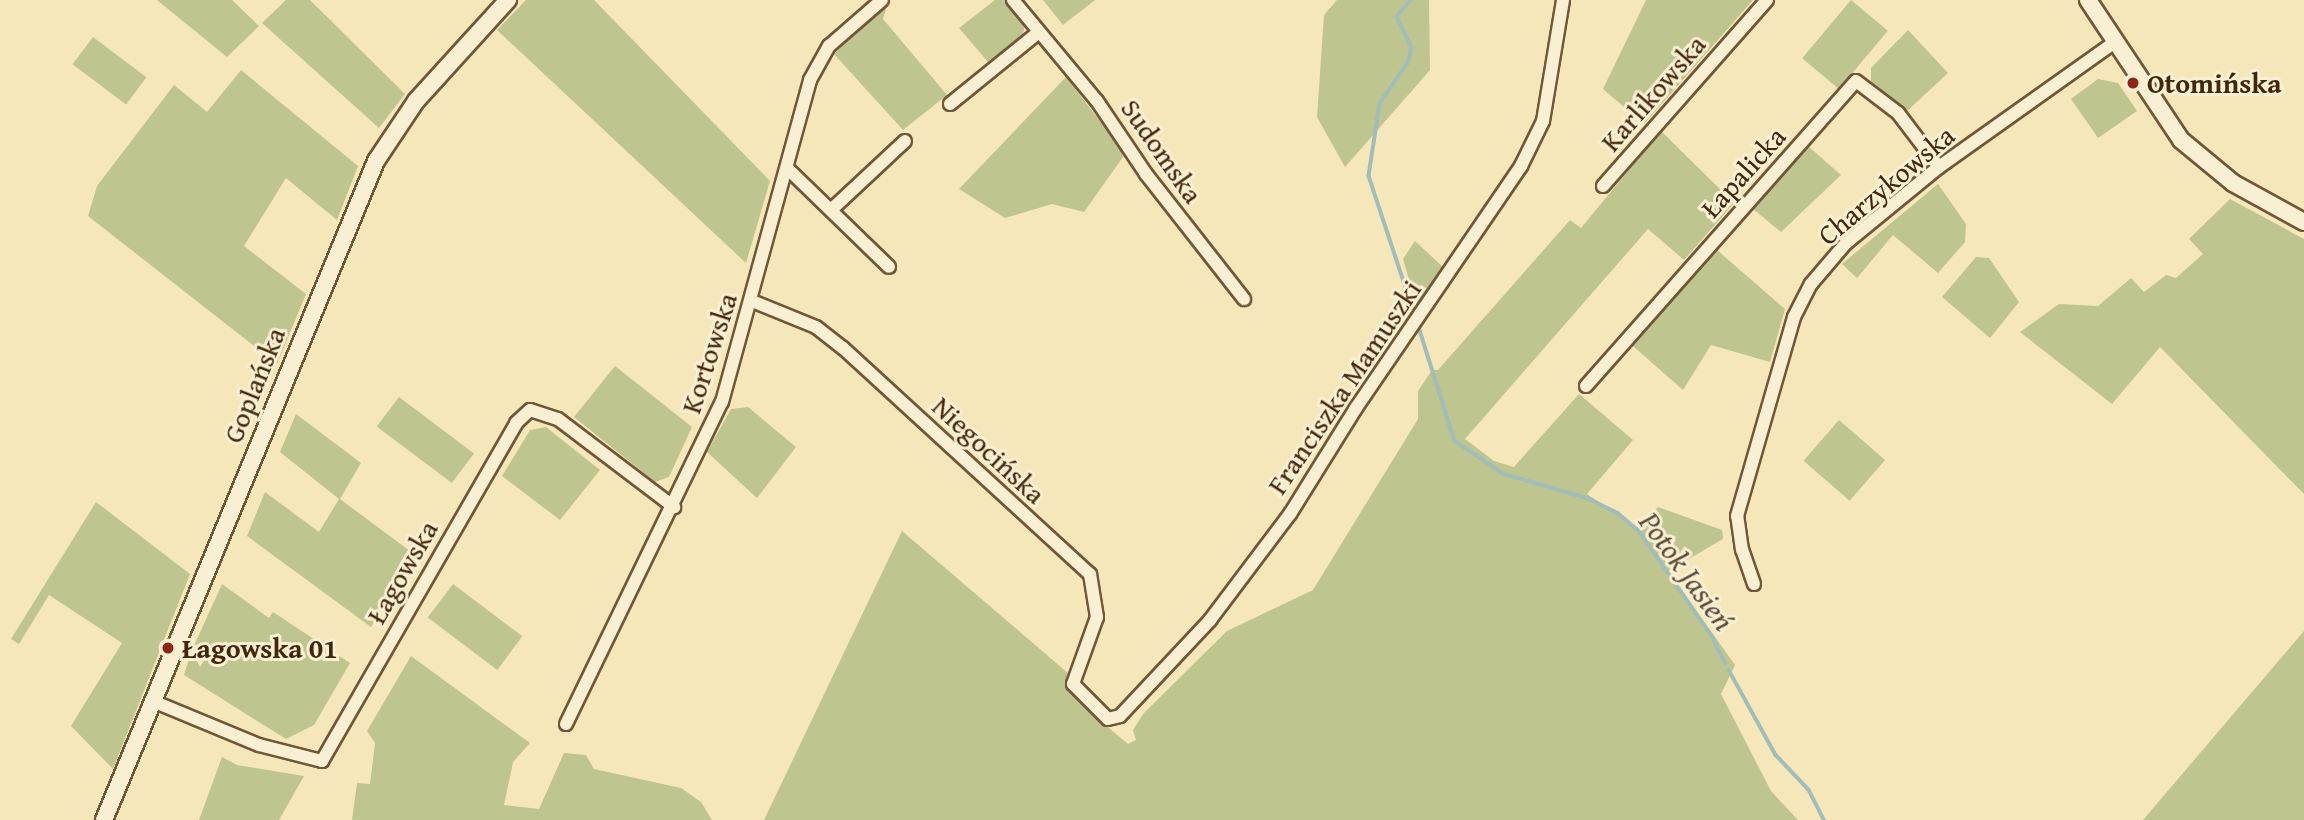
<!DOCTYPE html>
<meta charset="utf-8">
<style>
body{margin:0}
#map{position:relative;width:2304px;height:820px;overflow:hidden;background:#f6e7ba;font-family:"Gentium Book Plus",serif}
div>[style]{position:absolute}
.green>*{inset:0;background:#bec58f;transform-origin:0 0}
.stream>*{height:3.5px;margin:-1.75px;padding:0 1.75px;transform-origin:1.75px;border-radius:1.75px;background:#a1bdba}
.roads{filter:drop-shadow(2px 0 #705738) drop-shadow(-2px 0 #705738) drop-shadow(0 2px #705738) drop-shadow(0 -2px #705738)}
.minor>*{height:12px;margin:-6px;padding:0 6px;transform-origin:6px;border-radius:6px;background:#f9efd2}
.tertiary>*{height:16px;margin:-8px;padding:0 8px;transform-origin:8px;border-radius:8px;background:#f9efd2}
.dots>*{width:19px;height:19px;translate:-50% -50%;box-sizing:border-box;border:4px solid #f9efd2;border-radius:50%}
span{translate:-50% -50%;white-space:nowrap;text-align:center;line-height:1.15;-webkit-text-stroke:6px #f9efd2;paint-order:stroke}
.poi-label{font-size:28px;color:#43270c;font-weight:700}
.left{translate:0 -50%;text-align:left}
.street-label{font-size:28px;color:#43270c}
.water-label{font-size:30px;color:#5a4c38;font-style:italic}
</style>
<div id="map">
<div class="green">
<div style="clip-path:polygon(157px 0,232px 0,259px 26px,227px 57px)"></div>
<div style="clip-path:polygon(286px 0,310px 0,405px 94px,379px 128px,262px 23px)"></div>
<div style="clip-path:polygon(526px 0,594px 0,770px 181px,746px 263px,497px 30px)"></div>
<div style="clip-path:polygon(995px 0,1005px 0,1025px 24px,1023px 34px,988px 62px,959px 28px)"></div>
<div style="clip-path:polygon(1043px 0,1095px 0,1063px 25px)"></div>
<div style="clip-path:polygon(1337px 0,1429px 0,1430px 70px,1345px 167px,1317px 117px,1324px 15px)"></div>
<div style="clip-path:polygon(1646px 0,1753px 0,1644px 124px,1603px 89px)"></div>
<div style="left:1851px;top:0;width:48px;height:76px;rotate:40deg"></div>
<div style="clip-path:polygon(887px 5px,883px 19px,947px 95px,903px 130px,834px 54px)"></div>
<div style="clip-path:polygon(1908px 30px,1948px 73px,1906px 112px,1871px 81px,1871px 68px)"></div>
<div style="left:93px;top:37px;width:67px;height:34px;rotate:37deg"></div>
<div style="clip-path:polygon(241px 70px,358px 166px,337px 220px,286px 178px,244px 246px,306px 294px,277px 364px,88px 216px,97px 186px,174px 85px,207px 112px)"></div>
<div style="clip-path:polygon(1066px 77px,1119px 146px,1123px 157px,1084px 212px,1052px 204px,1005px 218px,959px 189px)"></div>
<div style="clip-path:polygon(2098px 79px,2118px 83px,2137px 111px,2098px 138px,2071px 99px)"></div>
<div style="clip-path:polygon(1661px 131px,1734px 203px,1684px 260px,1648px 229px,1465px 439px,1494px 461px,1514px 467px,1579px 394px,1633px 440px,1587px 494px,1639px 528px,1658px 507px,1722px 530px,1723px 539px,1668px 571px,1735px 665px,1721px 694px,1771px 791px,1798px 820px,764px 820px,902px 531px,1069px 674px,1069px 688px,1090px 712px,1128px 744px,1136px 740px,1133px 730px,1143px 714px,1227px 631px,1313px 590px,1418px 419px,1418px 391px,1432px 370px,1438px 370px,1570px 220px,1581px 228px)"></div>
<div style="clip-path:polygon(1808px 146px,1841px 175px,1781px 232px,1753px 209px)"></div>
<div style="clip-path:polygon(1938px 184px,1966px 224px,1965px 242px,1938px 273px,1893px 235px,1857px 278px,1842px 264px)"></div>
<div style="clip-path:polygon(2230px 199px,2304px 239px,2304px 494px,2160px 347px,2112px 404px,2020px 332px,2059px 304px,2098px 306px,2131px 278px,2144px 292px,2166px 275px,2176px 278px,2203px 254px,2189px 239px)"></div>
<div style="clip-path:polygon(1415px 241px,1443px 267px,1443px 273px,1416px 304px,1403px 259px)"></div>
<div style="clip-path:polygon(1717px 250px,1785px 309px,1770px 362px,1711px 345px,1683px 390px,1633px 346px)"></div>
<div style="clip-path:polygon(1976px 257px,1989px 258px,2019px 302px,1990px 338px,1942px 297px)"></div>
<div style="clip-path:polygon(615px 366px,692px 427px,669px 477px,655px 482px,574px 417px)"></div>
<div style="left:399px;top:397px;width:94px;height:37px;rotate:37deg"></div>
<div style="clip-path:polygon(748px 407px,796px 447px,757px 498px,707px 452px,731px 409px)"></div>
<div style="clip-path:polygon(296px 414px,361px 463px,340px 499px,414px 554px,371px 627px,247px 536px,265px 492px,319px 532px,339px 499px,280px 452px)"></div>
<div style="left:1839px;top:420px;width:61px;height:54px;rotate:41deg"></div>
<div style="clip-path:polygon(546px 427px,600px 470px,560px 520px,502px 476px,530px 430px)"></div>
<div style="clip-path:polygon(96px 502px,190px 574px,113px 769px,71px 726px,122px 643px,49px 595px,19px 644px,11px 639px)"></div>
<div style="clip-path:polygon(222px 584px,269px 618px,273px 612px,350px 663px,314px 725px,286px 739px,184px 675px,189px 659px,195px 658px,200px 667px,210px 651px,192px 650px)"></div>
<div style="left:453px;top:584px;width:87px;height:42px;rotate:37deg"></div>
<div style="clip-path:polygon(2304px 631px,2304px 820px,2143px 820px)"></div>
<div style="clip-path:polygon(411px 656px,530px 743px,513px 762px,504px 805px,539px 809px,564px 753px,586px 755px,594px 769px,681px 788px,701px 802px,712px 820px,352px 820px,357px 783px,370px 784px,375px 743px,367px 731px)"></div>
<div style="clip-path:polygon(222px 757px,237px 765px,304px 776px,279px 820px,199px 820px)"></div>
</div>
<div class="stream">
<div style="left:1411px;top:0;width:22px;rotate:129deg"></div>
<div style="left:1397px;top:17px;width:34px;rotate:64deg"></div>
<div style="left:1412px;top:48px;width:16px;rotate:105deg"></div>
<div style="left:1408px;top:63px;width:50px;rotate:124.3deg"></div>
<div style="left:1380px;top:104px;width:73px;rotate:98.7deg"></div>
<div style="left:1369px;top:176px;width:140px;rotate:71.7deg"></div>
<div style="left:1418px;top:324px;width:123px;rotate:72.5deg"></div>
<div style="left:1455px;top:441px;width:59px;rotate:34deg"></div>
<div style="left:1504px;top:474px;width:86px;rotate:16.1deg"></div>
<div style="left:1587px;top:498px;width:34px;rotate:26deg"></div>
<div style="left:1618px;top:513px;width:29px;rotate:41deg"></div>
<div style="left:1640px;top:532px;width:129px;rotate:55.4deg"></div>
<div style="left:1713px;top:638px;width:28px;rotate:64deg"></div>
<div style="left:1729px;top:670px;width:97px;rotate:61.1deg"></div>
<div style="left:1776px;top:755px;width:48px;rotate:46.7deg"></div>
<div style="left:1809px;top:790px;width:34px;rotate:63deg"></div>
</div>
<div class="roads">
<div class="minor">
<div style="left:1013px;top:0;width:131px;rotate:50.3deg"></div>
<div style="left:1097px;top:101px;width:88px;rotate:56.1deg"></div>
<div style="left:1146px;top:174px;width:159px;rotate:51.9deg"></div>
<div style="left:950px;top:104px;width:114px;rotate:-39deg"></div>
<div style="left:787px;top:168px;width:142px;rotate:44.1deg"></div>
<div style="left:1603px;top:186px;width:248px;rotate:-48.6deg"></div>
<div style="left:831px;top:210px;width:101px;rotate:-43deg"></div>
<div style="left:752px;top:301px;width:69px;rotate:22.1deg"></div>
<div style="left:816px;top:327px;width:34px;rotate:38deg"></div>
<div style="left:843px;top:348px;width:335px;rotate:42.5deg"></div>
<div style="left:1090px;top:574px;width:44px;rotate:80.8deg"></div>
<div style="left:1097px;top:617px;width:71px;rotate:109.7deg"></div>
<div style="left:1073px;top:684px;width:49px;rotate:45deg"></div>
<div style="left:1108px;top:719px;width:12px;rotate:-14deg"></div>
<div style="left:1120px;top:716px;width:132px;rotate:-46.8deg"></div>
<div style="left:1210px;top:620px;width:133px;rotate:-53deg"></div>
<div style="left:1290px;top:514px;width:125px;rotate:-58.1deg"></div>
<div style="left:1356px;top:408px;width:293px;rotate:-55.7deg"></div>
<div style="left:1521px;top:166px;width:50px;rotate:-63.9deg"></div>
<div style="left:1543px;top:121px;width:123px;rotate:-80.6deg"></div>
<div style="left:1586px;top:386px;width:407px;rotate:-48.5deg"></div>
<div style="left:1856px;top:81px;width:53px;rotate:37.3deg"></div>
<div style="left:1898px;top:113px;width:68px;rotate:52.8deg"></div>
<div style="left:1754px;top:584px;width:36px;rotate:-109deg"></div>
<div style="left:1742px;top:550px;width:34px;rotate:-98deg"></div>
<div style="left:1737px;top:516px;width:207px;rotate:-74deg"></div>
<div style="left:1794px;top:317px;width:37px;rotate:-63deg"></div>
<div style="left:1811px;top:284px;width:54px;rotate:-49.5deg"></div>
<div style="left:1846px;top:243px;width:120px;rotate:-39.3deg"></div>
<div style="left:1939px;top:167px;width:216px;rotate:-35.4deg"></div>
<div style="left:155px;top:702px;width:113px;rotate:22.5deg"></div>
<div style="left:259px;top:745px;width:65px;rotate:14.3deg"></div>
<div style="left:322px;top:761px;width:390px;rotate:-60.1deg"></div>
<div style="left:516px;top:423px;width:19px;rotate:-43deg"></div>
<div style="left:530px;top:410px;width:29px;rotate:18deg"></div>
<div style="left:558px;top:419px;width:146px;rotate:37.2deg"></div>
<div style="left:566px;top:724px;width:358px;rotate:-64.2deg"></div>
<div style="left:722px;top:402px;width:334px;rotate:-74.7deg"></div>
<div style="left:810px;top:80px;width:39px;rotate:-61deg"></div>
<div style="left:829px;top:46px;width:70px;rotate:-41deg"></div>
</div>
<div class="tertiary">
<div style="left:2088px;top:0;width:168px;rotate:56.4deg"></div>
<div style="left:2181px;top:140px;width:67px;rotate:39.6deg"></div>
<div style="left:2233px;top:183px;width:81px;rotate:28.8deg"></div>
<div style="left:104px;top:820px;width:713px;rotate:-67.57deg"></div>
<div style="left:376px;top:161px;width:72px;rotate:-56.3deg"></div>
<div style="left:416px;top:101px;width:137px;rotate:-47.7deg"></div>
</div>
</div>
<div class="dots">
<div style="left:2133px;top:83px;background:#8f2418"></div>
<div style="left:168px;top:648px;background:#8f2418"></div>
</div>
<div class="poi-label">
<span class="left" style="left:2147px;top:83px">Otomińska</span>
<span class="left" style="left:182px;top:648px">Łagowska 01</span>
</div>
<div class="street-label">
<span style="left:1653px;top:93px;rotate:-49deg">Karlikowska</span>
<span style="left:1162px;top:151px;rotate:55deg">Sudomska</span>
<span style="left:1743px;top:172px;rotate:-48deg">Łapalicka</span>
<span style="left:1886px;top:185px;rotate:-40deg">Charzykowska</span>
<span style="left:709px;top:353px;rotate:-72deg">Kortowska</span>
<span style="left:254px;top:385px;rotate:-68deg">Goplańska</span>
<span style="left:1344px;top:387px;rotate:-56deg">Franciszka Mamuszki</span>
<span style="left:989px;top:450px;rotate:43deg">Niegocińska</span>
<span style="left:402px;top:572px;rotate:-60deg">Łagowska</span>
</div>
<div class="water-label">
<span style="left:1687px;top:571px;rotate:54deg">Potok Jasień</span>
</div>
</div>
